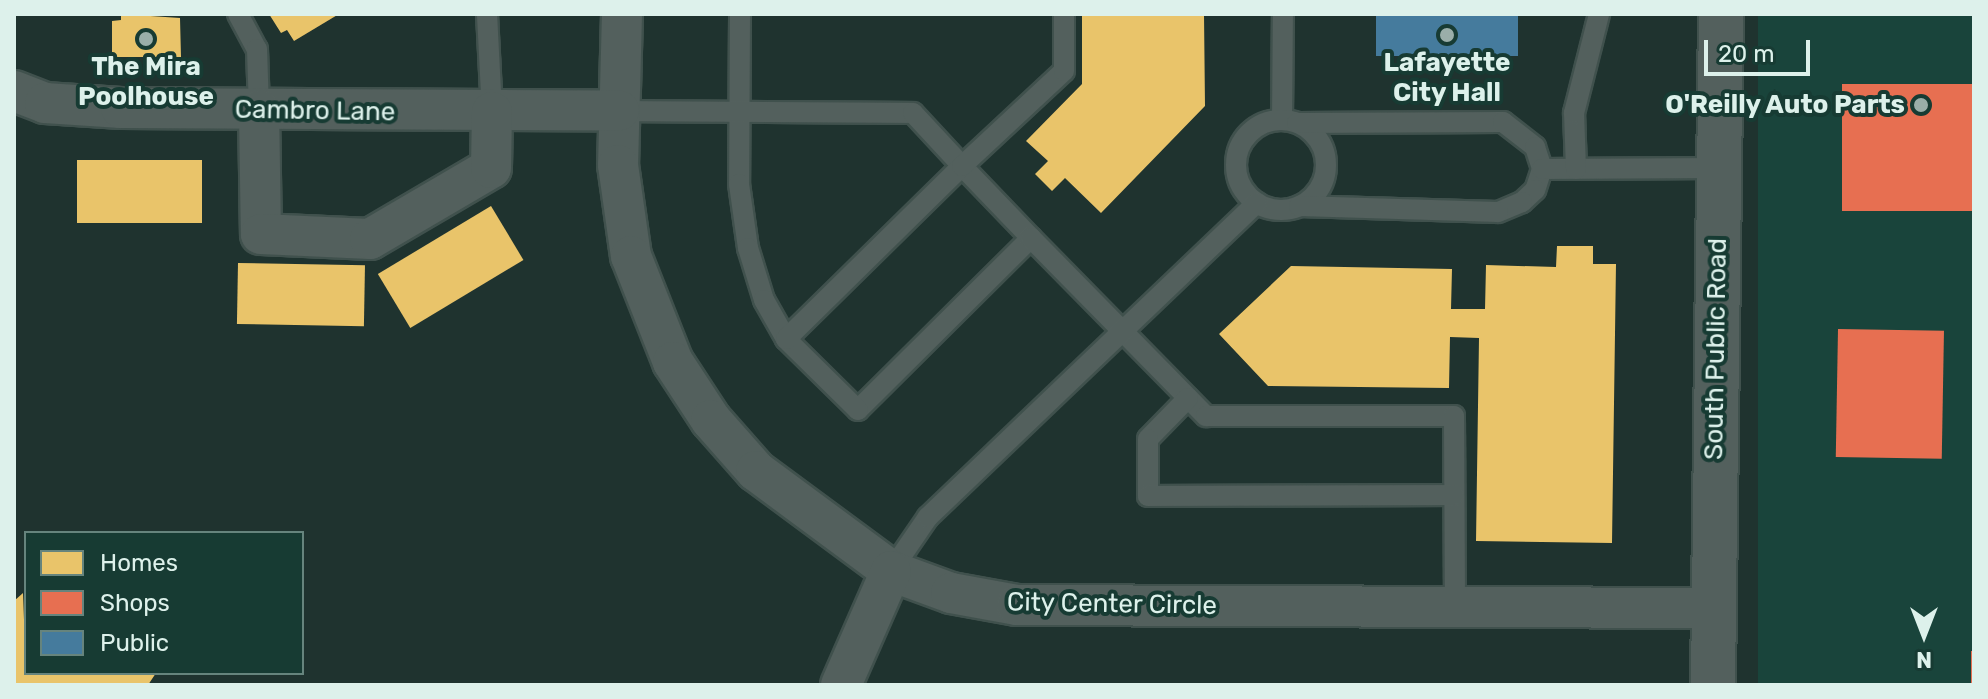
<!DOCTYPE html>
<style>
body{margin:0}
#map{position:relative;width:1988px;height:699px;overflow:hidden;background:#1f332f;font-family:Rubik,sans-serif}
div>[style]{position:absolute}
.built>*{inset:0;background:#19443b;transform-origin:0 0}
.homes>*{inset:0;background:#e9c46a;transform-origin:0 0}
.shops>*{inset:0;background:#e76f51;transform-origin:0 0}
.public>*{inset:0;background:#457b9d;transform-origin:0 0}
.roads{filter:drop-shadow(2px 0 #40514d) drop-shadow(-2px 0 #40514d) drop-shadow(0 2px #40514d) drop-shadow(0 -2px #40514d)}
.service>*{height:20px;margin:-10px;padding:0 10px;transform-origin:10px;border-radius:10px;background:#53605d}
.service>.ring{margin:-10px;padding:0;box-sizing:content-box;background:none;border:20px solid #53605d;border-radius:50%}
.minor>*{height:40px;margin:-20px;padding:0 20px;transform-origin:20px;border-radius:20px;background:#53605d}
.tertiary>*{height:44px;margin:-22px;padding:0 22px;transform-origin:22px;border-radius:22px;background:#53605d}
.dots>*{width:22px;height:22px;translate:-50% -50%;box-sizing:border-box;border:4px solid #173b33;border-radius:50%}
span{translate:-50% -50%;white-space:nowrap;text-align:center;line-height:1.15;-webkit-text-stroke:8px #173b33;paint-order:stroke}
.poi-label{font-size:26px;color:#ddf1eb;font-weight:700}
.right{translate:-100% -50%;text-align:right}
.street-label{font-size:26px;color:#ddf1eb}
.frame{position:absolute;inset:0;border:16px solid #ddf1eb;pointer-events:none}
.legend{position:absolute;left:24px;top:531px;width:280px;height:144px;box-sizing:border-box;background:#173b33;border:2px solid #66847d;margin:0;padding:10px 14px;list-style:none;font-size:24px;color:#ddf1eb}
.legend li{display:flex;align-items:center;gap:16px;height:40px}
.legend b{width:40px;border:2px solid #66847d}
.north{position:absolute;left:1884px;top:595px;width:80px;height:80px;-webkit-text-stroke:6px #173b33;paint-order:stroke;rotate:180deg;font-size:22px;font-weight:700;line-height:32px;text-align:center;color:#ddf1eb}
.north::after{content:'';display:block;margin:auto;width:28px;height:36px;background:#ddf1eb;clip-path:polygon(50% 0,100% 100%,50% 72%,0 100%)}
.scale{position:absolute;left:1704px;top:40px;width:106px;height:36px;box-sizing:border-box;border:4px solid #ddf1eb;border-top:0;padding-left:10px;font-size:24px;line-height:28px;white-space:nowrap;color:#ddf1eb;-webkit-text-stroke:6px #173b33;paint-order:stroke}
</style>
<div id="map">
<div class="built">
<div style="left:1758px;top:14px;width:216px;height:671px"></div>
</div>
<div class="homes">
<div style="clip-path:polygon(121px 14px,180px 18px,181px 57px,112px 57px,112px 21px,121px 20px)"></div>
<div style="clip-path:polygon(269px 14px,339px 14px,294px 41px,287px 30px,281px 33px)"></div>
<div style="clip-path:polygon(1082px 14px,1204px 14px,1205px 106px,1101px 213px,1065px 178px,1052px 191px,1035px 174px,1048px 161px,1026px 141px,1082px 84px)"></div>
<div style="left:77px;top:160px;width:125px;height:63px"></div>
<div style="left:491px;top:206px;width:63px;height:132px;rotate:59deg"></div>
<div style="clip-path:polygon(1557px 246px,1593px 246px,1593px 264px,1616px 264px,1612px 543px,1476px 541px,1479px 338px,1450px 337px,1449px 388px,1268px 386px,1219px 334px,1291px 266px,1452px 269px,1451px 309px,1485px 309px,1486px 265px,1556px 267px)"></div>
<div style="left:238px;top:263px;width:127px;height:61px;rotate:1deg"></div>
<div style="clip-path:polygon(23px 593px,26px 673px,156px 673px,148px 685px,14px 685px,14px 601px)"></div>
</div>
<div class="shops">
<div style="left:1842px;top:84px;width:132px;height:127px"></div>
<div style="left:1838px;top:329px;width:106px;height:128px;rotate:1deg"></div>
<div style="left:1971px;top:651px;width:3px;height:34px"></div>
</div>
<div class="public">
<div style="left:1376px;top:14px;width:142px;height:42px"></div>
</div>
<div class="roads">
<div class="service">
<div style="left:238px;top:14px;width:40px;rotate:62deg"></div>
<div style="left:257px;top:49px;width:61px;rotate:88.1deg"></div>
<div style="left:487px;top:14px;width:98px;rotate:87.1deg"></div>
<div style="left:740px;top:14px;width:170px;rotate:90.3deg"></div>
<div style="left:739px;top:184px;width:65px;rotate:82deg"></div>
<div style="left:748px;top:248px;width:54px;rotate:72.9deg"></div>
<div style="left:764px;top:300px;width:45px;rotate:60.6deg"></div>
<div style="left:619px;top:111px;width:294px;rotate:0.4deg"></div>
<div style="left:913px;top:113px;width:72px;rotate:47.2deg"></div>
<div style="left:962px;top:166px;width:100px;rotate:46.2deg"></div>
<div style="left:1031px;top:238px;width:244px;rotate:135.2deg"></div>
<div style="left:858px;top:410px;width:101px;rotate:-135.4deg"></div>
<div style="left:786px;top:339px;width:247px;rotate:-44.5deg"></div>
<div style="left:962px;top:166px;width:139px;rotate:-43deg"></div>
<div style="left:1064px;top:71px;width:57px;rotate:-90deg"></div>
<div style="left:1282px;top:120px;width:106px;rotate:-89.5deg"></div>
<div class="ring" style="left:1236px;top:120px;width:70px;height:70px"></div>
<div style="left:1297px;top:123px;width:206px;rotate:-0.3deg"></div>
<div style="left:1503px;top:122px;width:41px;rotate:38deg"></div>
<div style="left:1535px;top:147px;width:23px;rotate:72deg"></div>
<div style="left:1542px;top:169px;width:22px;rotate:108deg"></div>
<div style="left:1535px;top:190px;width:18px;rotate:137deg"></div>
<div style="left:1522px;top:202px;width:26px;rotate:157deg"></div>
<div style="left:1498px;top:212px;width:199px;rotate:-178.3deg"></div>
<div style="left:1542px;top:169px;width:177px;rotate:-0.3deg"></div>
<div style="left:1576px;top:169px;width:56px;rotate:-92deg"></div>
<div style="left:1574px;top:113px;width:102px;rotate:-75.8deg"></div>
<div style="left:1031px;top:238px;width:250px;rotate:45.5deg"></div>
<div style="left:1206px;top:416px;width:248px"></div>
<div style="left:1454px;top:416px;width:191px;rotate:89.7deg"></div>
<div style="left:1188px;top:398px;width:57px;rotate:134.3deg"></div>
<div style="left:1148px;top:439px;width:57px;rotate:90deg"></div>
<div style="left:1148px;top:496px;width:306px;rotate:-0.2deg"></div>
<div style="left:891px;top:571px;width:65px;rotate:-55.6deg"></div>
<div style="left:928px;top:517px;width:455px;rotate:-43.7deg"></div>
</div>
<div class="minor">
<div style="left:622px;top:14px;width:151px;rotate:91.5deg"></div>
<div style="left:618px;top:165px;width:92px;rotate:81.9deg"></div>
<div style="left:631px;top:256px;width:114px;rotate:68.4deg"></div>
<div style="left:673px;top:362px;width:69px;rotate:56.8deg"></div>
<div style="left:711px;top:420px;width:68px;rotate:48.6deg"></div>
<div style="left:756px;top:471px;width:168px;rotate:36.5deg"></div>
<div style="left:891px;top:571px;width:64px;rotate:20.1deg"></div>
<div style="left:951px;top:593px;width:67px;rotate:10.3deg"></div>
<div style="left:1017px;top:605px;width:695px;rotate:0.25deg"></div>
<div style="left:14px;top:91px;width:33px;rotate:21deg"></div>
<div style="left:45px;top:103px;width:76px;rotate:3.8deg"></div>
<div style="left:121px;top:108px;width:498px;rotate:0.3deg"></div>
<div style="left:259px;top:110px;width:124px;rotate:89.1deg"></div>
<div style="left:261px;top:234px;width:109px;rotate:2.6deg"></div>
<div style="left:370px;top:239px;width:140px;rotate:-30.4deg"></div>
<div style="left:491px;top:168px;width:56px;rotate:-89deg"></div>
<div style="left:841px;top:685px;width:124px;rotate:-66.3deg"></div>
</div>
<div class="tertiary">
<div style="left:1713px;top:685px;width:671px;rotate:-89.32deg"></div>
</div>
</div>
<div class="dots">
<div style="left:1447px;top:35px;background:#9aaea9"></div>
<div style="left:146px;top:39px;background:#9aaea9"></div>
<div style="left:1921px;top:105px;background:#9aaea9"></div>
</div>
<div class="poi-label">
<span style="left:1447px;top:78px">Lafayette<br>City Hall</span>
<span style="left:146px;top:82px">The Mira<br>Poolhouse</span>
<span class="right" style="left:1905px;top:105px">O'Reilly Auto Parts</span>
</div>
<div class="street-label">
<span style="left:315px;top:111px;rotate:1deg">Cambro Lane</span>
<span style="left:1716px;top:349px;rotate:-89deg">South Public Road</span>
<span style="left:1112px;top:604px;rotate:1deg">City Center Circle</span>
</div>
<div class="frame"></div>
<ul class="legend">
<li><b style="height:22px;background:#e9c46a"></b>Homes</li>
<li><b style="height:22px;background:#e76f51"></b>Shops</li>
<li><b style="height:22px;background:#457b9d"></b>Public</li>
</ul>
<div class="north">N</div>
<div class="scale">20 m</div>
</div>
